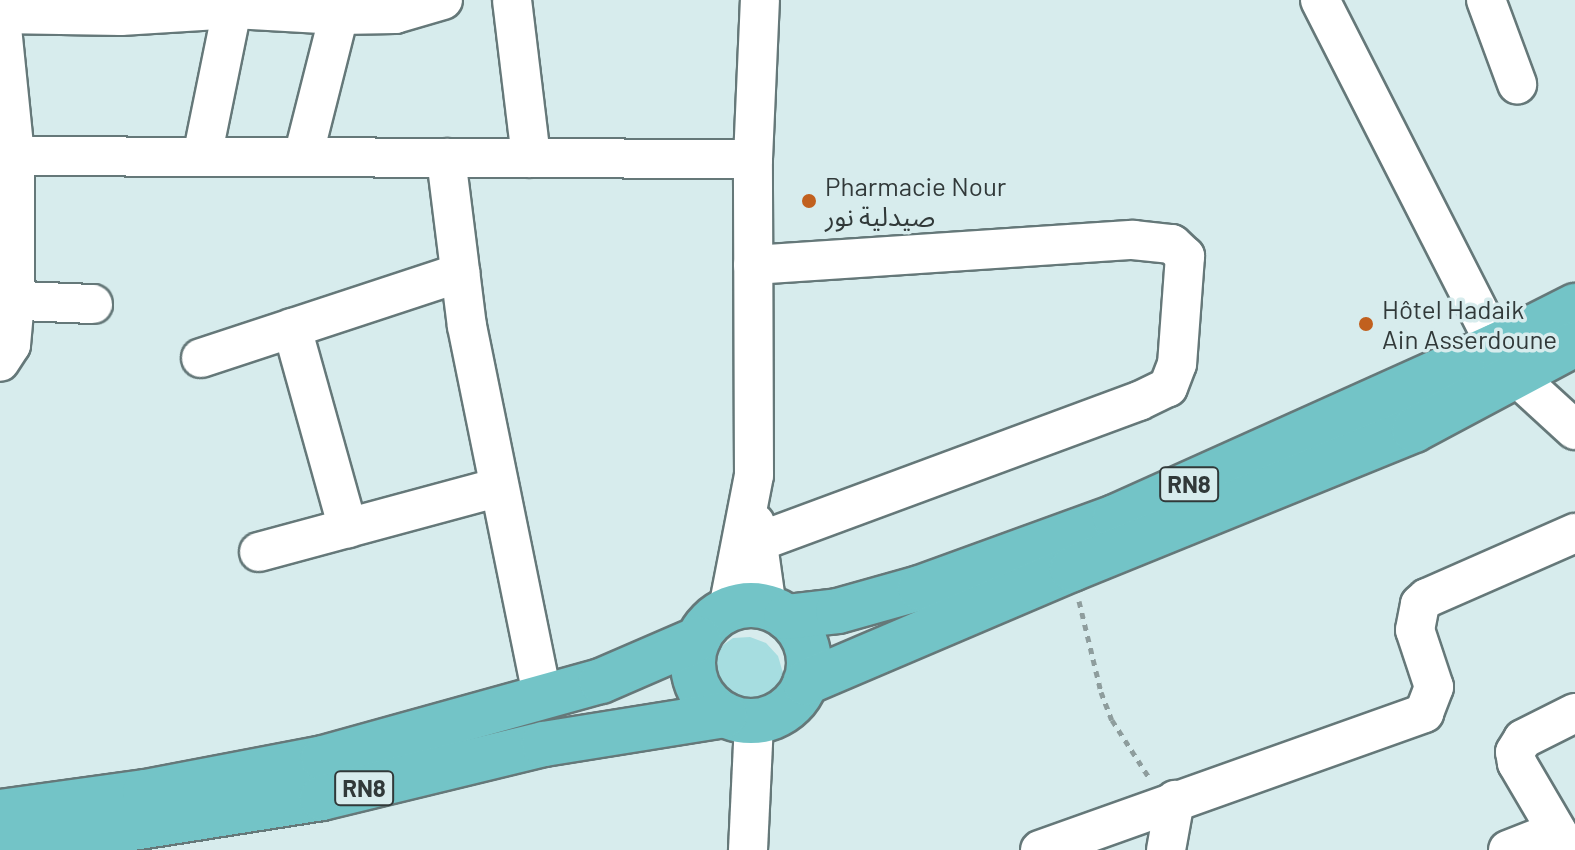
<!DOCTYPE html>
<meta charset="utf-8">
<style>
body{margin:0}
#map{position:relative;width:1575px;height:850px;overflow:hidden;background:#d7eced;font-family:Barlow,"Noto Sans Arabic",sans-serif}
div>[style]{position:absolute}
.green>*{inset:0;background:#a6dde0}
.path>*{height:5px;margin-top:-2.5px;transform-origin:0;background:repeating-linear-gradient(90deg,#8e9d9d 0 6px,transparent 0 12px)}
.roads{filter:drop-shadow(2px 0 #657879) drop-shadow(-2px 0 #657879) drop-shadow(0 2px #657879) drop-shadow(0 -2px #657879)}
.minor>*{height:38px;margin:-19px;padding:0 19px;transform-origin:19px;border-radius:19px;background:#fff}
.major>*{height:44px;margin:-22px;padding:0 22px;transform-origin:22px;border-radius:22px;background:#73c4c7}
.major>.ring{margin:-22px;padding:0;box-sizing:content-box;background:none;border:44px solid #73c4c7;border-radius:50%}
.dots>*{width:22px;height:22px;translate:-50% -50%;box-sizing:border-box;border:4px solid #d7eced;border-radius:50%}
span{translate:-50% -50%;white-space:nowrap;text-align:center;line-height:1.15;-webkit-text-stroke:7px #d7eced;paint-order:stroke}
.shield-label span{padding:2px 6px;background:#d7eced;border:2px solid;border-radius:6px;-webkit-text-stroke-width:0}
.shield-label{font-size:24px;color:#313939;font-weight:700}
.poi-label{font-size:26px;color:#313939}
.left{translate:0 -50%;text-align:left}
</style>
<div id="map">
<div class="green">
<div style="clip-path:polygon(750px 637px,766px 643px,778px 656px,783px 673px,781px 690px,764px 709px,716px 702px,705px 678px,712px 653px,733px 638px)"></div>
</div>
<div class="path">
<div style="left:1079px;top:601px;width:94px;rotate:76.4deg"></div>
<div style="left:1101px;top:692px;width:30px;rotate:69deg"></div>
<div style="left:1112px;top:720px;width:70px;rotate:57.2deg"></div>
</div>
<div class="roads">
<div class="minor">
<div style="left:512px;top:0;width:159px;rotate:83.1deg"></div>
<div style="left:1320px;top:0;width:388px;rotate:63deg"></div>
<div style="left:1496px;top:346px;width:36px;rotate:56deg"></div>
<div style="left:1516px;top:376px;width:80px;rotate:42.5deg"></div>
<div style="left:1486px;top:0;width:90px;rotate:69.7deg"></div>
<div style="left:0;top:8px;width:149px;rotate:84.2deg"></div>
<div style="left:15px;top:156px;width:145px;rotate:90deg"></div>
<div style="left:15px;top:301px;width:44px;rotate:95.2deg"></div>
<div style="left:11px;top:345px;width:20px;rotate:123deg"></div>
<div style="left:0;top:14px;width:121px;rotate:0.9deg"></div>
<div style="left:121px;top:16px;width:113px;rotate:-3.5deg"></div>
<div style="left:234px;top:9px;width:105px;rotate:3.3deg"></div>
<div style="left:339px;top:15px;width:56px;rotate:-1deg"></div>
<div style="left:395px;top:14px;width:50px;rotate:-16.3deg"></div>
<div style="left:0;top:156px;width:753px;rotate:0.23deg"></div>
<div style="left:202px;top:157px;width:160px;rotate:-78.5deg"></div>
<div style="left:303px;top:157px;width:146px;rotate:-75.8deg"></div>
<div style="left:446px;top:158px;width:169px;rotate:82.9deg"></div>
<div style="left:467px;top:326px;width:380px;rotate:78.5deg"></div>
<div style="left:753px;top:265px;width:381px;rotate:-3.8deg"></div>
<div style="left:1133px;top:240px;width:39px;rotate:6deg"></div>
<div style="left:1172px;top:244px;width:18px;rotate:43deg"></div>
<div style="left:1185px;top:256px;width:108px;rotate:94.2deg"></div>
<div style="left:1177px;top:364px;width:25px;rotate:111deg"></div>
<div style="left:1168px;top:387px;width:32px;rotate:154deg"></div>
<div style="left:1139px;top:401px;width:406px;rotate:159.7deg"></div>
<div style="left:0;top:300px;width:93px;rotate:2.5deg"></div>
<div style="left:292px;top:328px;width:208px;rotate:74.4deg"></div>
<div style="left:201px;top:358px;width:273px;rotate:-18.2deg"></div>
<div style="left:755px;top:523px;width:86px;rotate:82deg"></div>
<div style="left:259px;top:552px;width:246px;rotate:-15.1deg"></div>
<div style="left:728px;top:609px;width:136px;rotate:-79deg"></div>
<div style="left:754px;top:475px;width:316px;rotate:-90.2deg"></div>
<div style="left:753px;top:159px;width:159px;rotate:-87.5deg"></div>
<div style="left:748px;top:850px;width:129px;rotate:-87.3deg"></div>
<div style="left:1040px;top:850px;width:408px;rotate:-19.6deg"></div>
<div style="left:1424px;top:713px;width:28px;rotate:-69deg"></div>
<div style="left:1434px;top:687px;width:60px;rotate:-108.4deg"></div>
<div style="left:1415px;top:630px;width:26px;rotate:-79deg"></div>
<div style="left:1420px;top:604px;width:9px;rotate:-41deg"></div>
<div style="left:1427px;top:598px;width:162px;rotate:-23.7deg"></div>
<div style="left:1166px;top:850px;width:51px;rotate:-79.8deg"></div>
<div style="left:1508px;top:850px;width:52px;rotate:-21.6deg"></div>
<div style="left:1568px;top:850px;width:101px;rotate:-120.4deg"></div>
<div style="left:1517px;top:763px;width:11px;rotate:-100deg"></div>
<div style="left:1515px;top:752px;width:15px;rotate:-58deg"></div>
<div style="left:1523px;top:739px;width:58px;rotate:-26.6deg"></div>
</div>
<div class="major">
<div class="ring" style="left:693px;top:605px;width:72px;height:72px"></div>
<div style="left:786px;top:617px;width:52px;rotate:-6.6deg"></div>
<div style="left:838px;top:611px;width:85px;rotate:-15.7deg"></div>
<div style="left:920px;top:588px;width:208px;rotate:-20deg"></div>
<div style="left:1115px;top:517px;width:418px;rotate:-24.2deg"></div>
<div style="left:1496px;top:346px;width:89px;rotate:-26.9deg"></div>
<div style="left:805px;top:683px;width:290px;rotate:-23.1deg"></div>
<div style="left:1072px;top:569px;width:369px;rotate:-22.1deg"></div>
<div style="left:1414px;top:430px;width:183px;rotate:-28.1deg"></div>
<div style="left:0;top:812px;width:146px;rotate:-7.9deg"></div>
<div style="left:145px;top:792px;width:181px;rotate:-10.8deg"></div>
<div style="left:323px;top:758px;width:288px;rotate:-15.5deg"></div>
<div style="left:601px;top:681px;width:106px;rotate:-23.4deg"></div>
<div style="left:0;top:849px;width:326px;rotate:-9deg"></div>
<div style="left:322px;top:798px;width:228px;rotate:-13.7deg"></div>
<div style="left:544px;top:744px;width:183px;rotate:-9.1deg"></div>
</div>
</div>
<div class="dots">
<div style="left:809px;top:201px;background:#c1601e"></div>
<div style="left:1366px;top:324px;background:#c1601e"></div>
</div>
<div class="shield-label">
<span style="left:1189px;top:484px">RN8</span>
<span style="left:364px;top:788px">RN8</span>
</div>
<div class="poi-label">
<span class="left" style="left:825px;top:201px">Pharmacie Nour<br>صيدلية نور</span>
<span class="left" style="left:1382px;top:324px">Hôtel Hadaik<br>Ain Asserdoune</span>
</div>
</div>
